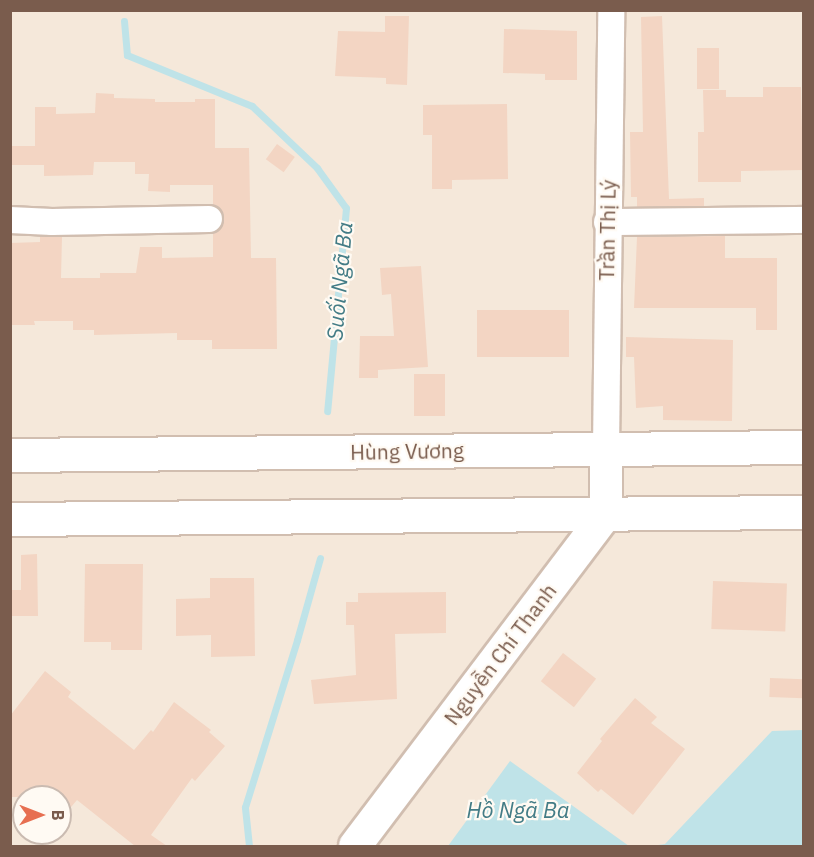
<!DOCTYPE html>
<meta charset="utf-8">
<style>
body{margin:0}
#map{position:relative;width:814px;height:857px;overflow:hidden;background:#fdf6ec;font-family:"IBM Plex Sans",sans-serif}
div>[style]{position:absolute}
.residential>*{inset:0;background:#f5e8da}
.water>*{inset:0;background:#bfe3e8}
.stream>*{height:7px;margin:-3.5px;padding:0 3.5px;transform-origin:3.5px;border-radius:3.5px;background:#bfe3e8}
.building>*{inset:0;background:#f3d5c3;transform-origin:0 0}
.roads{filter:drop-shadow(2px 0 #d1beb0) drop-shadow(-2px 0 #d1beb0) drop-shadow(0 2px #d1beb0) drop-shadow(0 -2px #d1beb0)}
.minor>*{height:26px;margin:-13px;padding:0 13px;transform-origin:13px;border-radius:13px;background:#fff}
.tertiary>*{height:32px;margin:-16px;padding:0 16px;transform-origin:16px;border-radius:16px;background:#fff}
.secondary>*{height:33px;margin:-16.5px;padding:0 16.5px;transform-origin:16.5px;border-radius:16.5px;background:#fff}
span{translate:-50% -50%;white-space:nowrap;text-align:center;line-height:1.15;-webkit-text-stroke:4.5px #fffaf3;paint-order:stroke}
.street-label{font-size:21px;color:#7a5c4d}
.water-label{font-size:22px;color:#437c86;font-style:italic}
.frame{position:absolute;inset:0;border:12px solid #7a5c4d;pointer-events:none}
.north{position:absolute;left:12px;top:785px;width:60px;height:60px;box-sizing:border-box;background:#fffaf3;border:2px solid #cabbb1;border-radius:50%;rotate:90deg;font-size:16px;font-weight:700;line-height:24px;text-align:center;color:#7a5c4d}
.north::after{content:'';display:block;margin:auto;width:21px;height:27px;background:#e76f51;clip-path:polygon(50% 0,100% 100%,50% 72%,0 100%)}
</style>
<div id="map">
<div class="residential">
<div style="clip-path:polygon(evenodd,11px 11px,803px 11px,803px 846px,11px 846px,11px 11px,24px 797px,60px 797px,60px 833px,24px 833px,24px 797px)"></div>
</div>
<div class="water">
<div style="clip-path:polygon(803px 730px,803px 846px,651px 846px,665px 844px,772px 731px)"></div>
<div style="clip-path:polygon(510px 761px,629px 846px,448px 846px)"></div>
</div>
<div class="stream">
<div style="left:124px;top:21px;width:34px;rotate:85deg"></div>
<div style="left:127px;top:55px;width:135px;rotate:22.2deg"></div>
<div style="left:252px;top:106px;width:90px;rotate:43.6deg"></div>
<div style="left:317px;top:168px;width:49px;rotate:54.1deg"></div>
<div style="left:346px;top:208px;width:204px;rotate:95.3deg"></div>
<div style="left:249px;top:846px;width:39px;rotate:-96deg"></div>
<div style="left:245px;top:807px;width:175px;rotate:-72.7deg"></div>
<div style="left:297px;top:640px;width:85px;rotate:-74.3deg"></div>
</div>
<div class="building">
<div style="clip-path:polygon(385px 16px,409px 16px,407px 85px,386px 84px,386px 78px,335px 76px,338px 31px,385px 32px)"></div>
<div style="clip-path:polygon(662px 16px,669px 199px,704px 198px,704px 206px,637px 207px,637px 197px,631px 197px,630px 132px,643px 132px,641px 17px)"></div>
<div style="clip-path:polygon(504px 29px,577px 31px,577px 80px,545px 80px,545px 74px,503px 73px)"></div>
<div style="left:697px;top:48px;width:22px;height:41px"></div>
<div style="clip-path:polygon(763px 87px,801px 87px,803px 170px,741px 171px,741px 182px,698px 182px,698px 132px,704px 132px,703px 90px,726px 90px,726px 97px,763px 97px)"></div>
<div style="clip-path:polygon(96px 93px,114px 94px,114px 98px,155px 99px,155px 102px,195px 102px,195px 99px,215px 99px,215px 148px,249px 148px,251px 258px,276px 258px,277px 349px,212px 349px,212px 340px,177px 340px,177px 333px,94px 335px,94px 330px,73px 330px,73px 321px,34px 321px,35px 325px,10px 325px,10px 243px,40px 242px,40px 236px,62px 237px,61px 278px,100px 278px,100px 273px,136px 273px,140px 247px,162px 247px,162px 258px,213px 257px,213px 233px,222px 227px,224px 219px,221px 211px,213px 205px,213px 185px,170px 185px,170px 192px,148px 191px,149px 174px,135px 174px,135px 162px,94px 162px,93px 175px,44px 176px,44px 165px,10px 165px,10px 146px,35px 146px,35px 107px,56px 107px,56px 114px,95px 113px)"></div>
<div style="clip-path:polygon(507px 104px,508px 179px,452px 180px,452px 189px,432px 189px,432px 135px,423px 135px,423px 105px)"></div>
<div style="left:277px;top:144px;width:22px;height:19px;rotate:36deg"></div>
<div style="clip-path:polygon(725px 236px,725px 258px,777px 258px,777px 330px,756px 330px,756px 308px,634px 308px,637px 237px)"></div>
<div style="clip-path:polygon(421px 266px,428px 367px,378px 370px,378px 378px,359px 378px,360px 336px,394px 336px,391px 294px,382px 295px,380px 268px)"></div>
<div style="left:477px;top:310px;width:92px;height:47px"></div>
<div style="clip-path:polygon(626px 337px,733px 340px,732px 421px,663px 420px,663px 406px,636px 408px,634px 357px,626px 357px)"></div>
<div style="left:414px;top:374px;width:31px;height:42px"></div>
<div style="clip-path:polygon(37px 554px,38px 616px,10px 616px,10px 590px,21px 590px,21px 555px)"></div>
<div style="clip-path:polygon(85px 564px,143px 564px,142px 650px,111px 650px,111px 642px,84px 642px)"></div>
<div style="clip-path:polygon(210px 578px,254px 578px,255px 656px,211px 657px,211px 635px,176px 636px,176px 599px,210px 598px)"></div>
<div style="left:713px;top:581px;width:74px;height:48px;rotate:2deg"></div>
<div style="clip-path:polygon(446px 592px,446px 633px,395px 634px,397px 699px,314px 704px,311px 680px,356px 675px,354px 625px,346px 625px,346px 602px,358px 602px,358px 593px)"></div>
<div style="left:563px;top:653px;width:42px;height:36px;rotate:38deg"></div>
<div style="clip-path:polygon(45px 671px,71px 692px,68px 697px,134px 750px,151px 730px,153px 732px,174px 702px,211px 730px,209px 732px,225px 746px,195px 781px,192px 778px,151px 835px,167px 846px,135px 846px,77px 800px,60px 820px,60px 797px,10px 797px,10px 716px)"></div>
<div style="left:770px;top:678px;width:34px;height:19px;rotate:2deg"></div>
<div style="clip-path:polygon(635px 698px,657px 717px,651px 723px,685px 749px,633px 815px,601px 789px,598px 792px,577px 773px,602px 741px,600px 739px)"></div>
</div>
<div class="roads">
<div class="minor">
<div style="left:10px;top:220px;width:42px;rotate:2.7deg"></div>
<div style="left:52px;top:222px;width:157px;rotate:-1.1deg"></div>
<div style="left:607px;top:222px;width:197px;rotate:-0.6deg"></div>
<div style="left:606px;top:449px;width:439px;rotate:-89.3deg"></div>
</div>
<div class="tertiary">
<div style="left:355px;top:846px;width:416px;rotate:-52.9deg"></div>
<div style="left:606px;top:514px;width:65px;rotate:-90deg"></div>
</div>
<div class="secondary">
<div style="left:10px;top:455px;width:794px;rotate:-0.58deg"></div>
<div style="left:10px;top:519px;width:794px;rotate:-0.51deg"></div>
</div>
</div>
<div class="street-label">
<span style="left:607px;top:230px;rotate:-89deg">Trần Thị Lý</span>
<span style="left:407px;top:451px;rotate:-1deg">Hùng Vương</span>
<span style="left:500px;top:654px;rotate:-53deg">Nguyễn Chí Thanh</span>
</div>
<div class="water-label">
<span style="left:339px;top:281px;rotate:-85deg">Suối Ngã Ba</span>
<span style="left:518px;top:810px">Hồ Ngã Ba</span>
</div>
<div class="frame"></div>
<div class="north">B</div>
</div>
